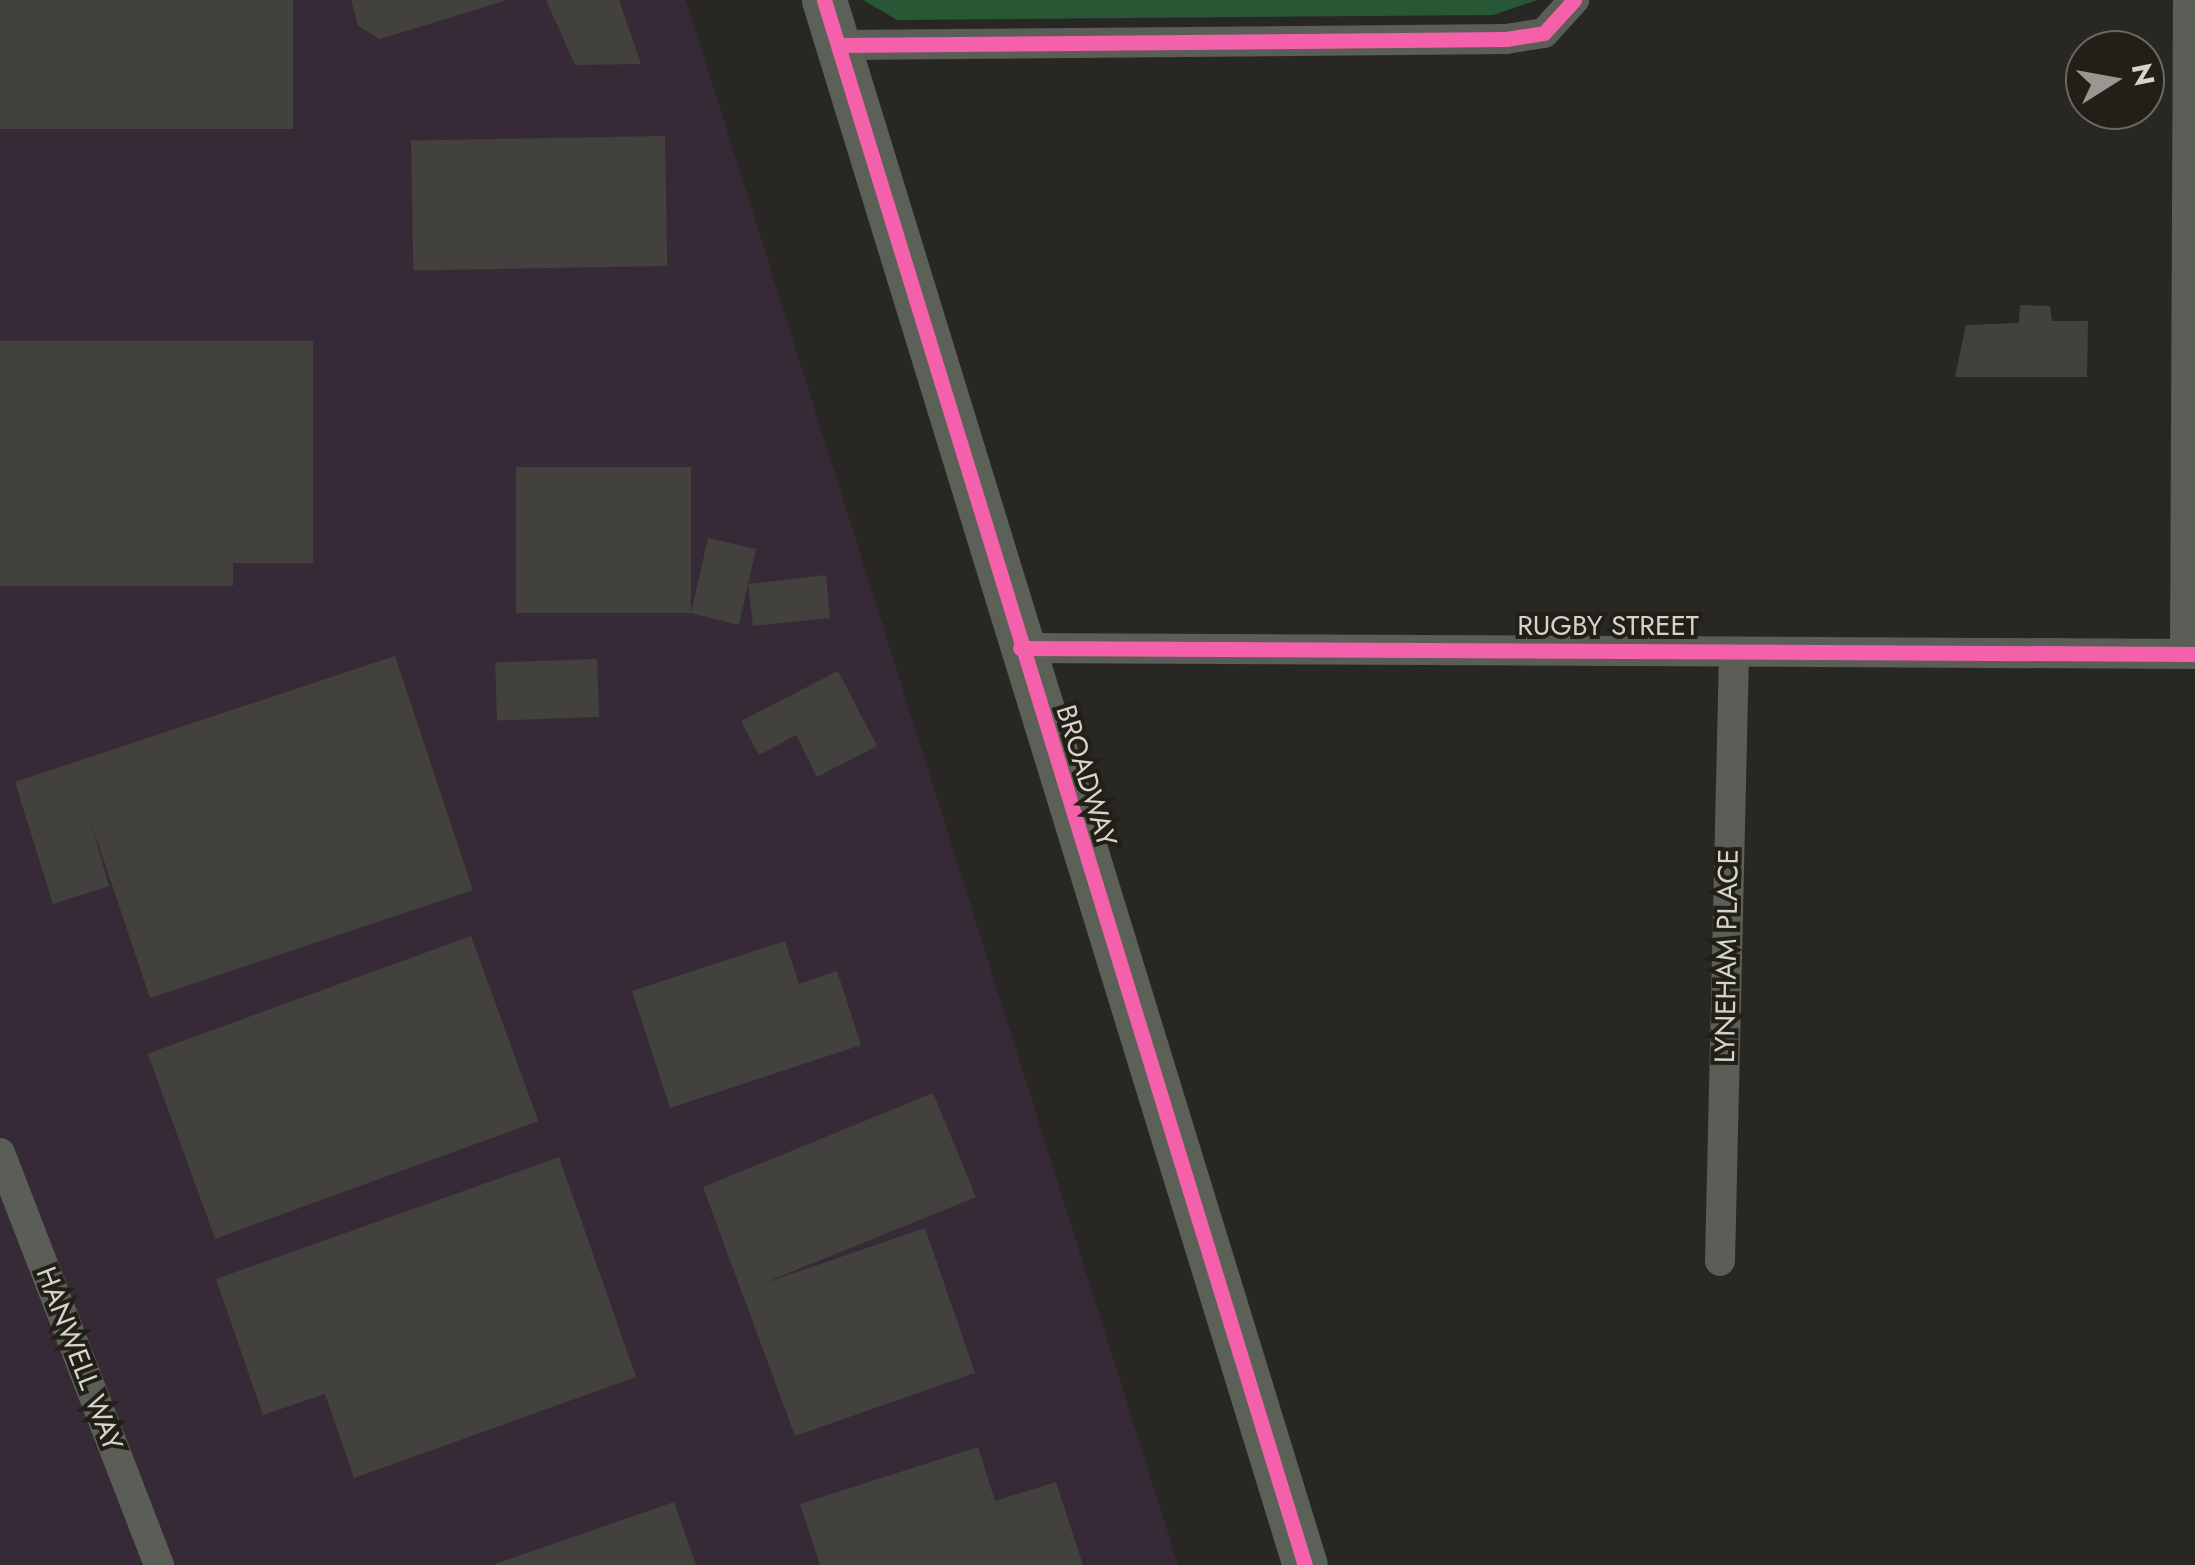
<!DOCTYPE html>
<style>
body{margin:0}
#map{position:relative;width:2195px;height:1565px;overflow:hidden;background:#292724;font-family:Jost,sans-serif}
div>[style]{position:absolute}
.industrial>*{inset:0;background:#362a36}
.green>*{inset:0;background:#275735}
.building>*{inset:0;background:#43413e;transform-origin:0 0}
.street>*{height:30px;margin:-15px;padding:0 15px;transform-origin:15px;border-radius:15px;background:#5a5e56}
.secondary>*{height:45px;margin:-22.5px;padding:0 22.5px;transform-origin:22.5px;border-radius:22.5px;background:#5c6157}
.cycleway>*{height:15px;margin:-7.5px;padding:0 7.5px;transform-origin:7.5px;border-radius:7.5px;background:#f560ab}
span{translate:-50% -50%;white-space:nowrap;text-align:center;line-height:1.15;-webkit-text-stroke:8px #221f17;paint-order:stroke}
.street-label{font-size:28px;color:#d5d3ce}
.north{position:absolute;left:2065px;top:30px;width:100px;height:100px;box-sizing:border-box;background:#221f17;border:2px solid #6a6760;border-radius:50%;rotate:79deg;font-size:28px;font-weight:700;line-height:40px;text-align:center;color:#d5d3ce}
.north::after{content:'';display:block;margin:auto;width:35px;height:45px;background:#999792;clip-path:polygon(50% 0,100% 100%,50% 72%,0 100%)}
</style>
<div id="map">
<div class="industrial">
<div style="clip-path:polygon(0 0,686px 0,1178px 1565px,0 1565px)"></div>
</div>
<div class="green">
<div style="clip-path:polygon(863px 0,1537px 0,1493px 15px,897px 20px)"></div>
</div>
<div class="building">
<div style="left:0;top:0;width:293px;height:129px"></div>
<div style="clip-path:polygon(351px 0,504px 0,504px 1px,380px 39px,358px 26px)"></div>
<div style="clip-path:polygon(546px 0,619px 0,641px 64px,575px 65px)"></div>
<div style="left:665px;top:136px;width:130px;height:254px;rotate:89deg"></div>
<div style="clip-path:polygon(2020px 305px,2050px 306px,2052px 321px,2088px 321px,2087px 377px,1955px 377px,1966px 325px,2019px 323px)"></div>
<div style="clip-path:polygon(0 341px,313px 341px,313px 563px,233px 563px,233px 586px,0 586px)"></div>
<div style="left:516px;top:467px;width:175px;height:146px"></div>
<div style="clip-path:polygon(708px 538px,756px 549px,748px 584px,826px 575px,830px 618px,753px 626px,748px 584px,739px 625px,691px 613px)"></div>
<div style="clip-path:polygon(395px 656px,473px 890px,150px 998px,89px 816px,109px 886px,53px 904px,15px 782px)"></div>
<div style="left:597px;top:659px;width:58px;height:102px;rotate:88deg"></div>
<div style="clip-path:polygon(838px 671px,877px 746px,817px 777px,796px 735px,759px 755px,741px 721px)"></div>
<div style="left:471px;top:936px;width:197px;height:344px;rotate:70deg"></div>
<div style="clip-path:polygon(785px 941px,799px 984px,837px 971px,861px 1045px,670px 1108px,632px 991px)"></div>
<div style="clip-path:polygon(933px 1093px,976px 1197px,762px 1284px,925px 1228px,975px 1373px,795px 1436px,703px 1187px)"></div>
<div style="clip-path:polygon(559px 1157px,636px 1377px,354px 1478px,325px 1394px,263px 1415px,216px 1279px)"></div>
<div style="clip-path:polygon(978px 1447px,995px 1501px,1056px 1482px,1083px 1565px,820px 1565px,800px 1504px)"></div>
<div style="clip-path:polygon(674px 1502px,696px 1565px,495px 1565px,495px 1564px)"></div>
</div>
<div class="street">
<div style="left:838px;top:45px;width:668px;rotate:-0.51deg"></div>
<div style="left:1506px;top:39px;width:38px;rotate:-9deg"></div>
<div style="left:1544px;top:33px;width:45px;rotate:-47.7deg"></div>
<div style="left:1020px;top:648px;width:1175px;rotate:0.29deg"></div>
<div style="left:2185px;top:653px;width:653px;rotate:-89.74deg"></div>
<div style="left:0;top:1153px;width:442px;rotate:68.9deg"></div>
<div style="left:1720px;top:1261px;width:609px;rotate:-88.68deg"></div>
</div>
<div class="secondary">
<div style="left:824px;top:0;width:1637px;rotate:72.92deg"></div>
</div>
<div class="cycleway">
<div style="left:824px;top:0;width:1637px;rotate:72.92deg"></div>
<div style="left:838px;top:45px;width:668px;rotate:-0.51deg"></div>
<div style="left:1506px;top:39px;width:38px;rotate:-9deg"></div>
<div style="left:1544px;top:33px;width:45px;rotate:-47.7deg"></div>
<div style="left:1020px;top:648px;width:1175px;rotate:0.29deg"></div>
</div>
<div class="street-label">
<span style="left:1608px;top:626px">RUGBY STREET</span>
<span style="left:1086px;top:776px;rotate:73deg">BROADWAY</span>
<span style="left:1727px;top:956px;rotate:-89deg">LYNEHAM PLACE</span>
<span style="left:79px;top:1359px;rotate:69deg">HANWELL WAY</span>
</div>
<div class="north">N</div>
</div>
